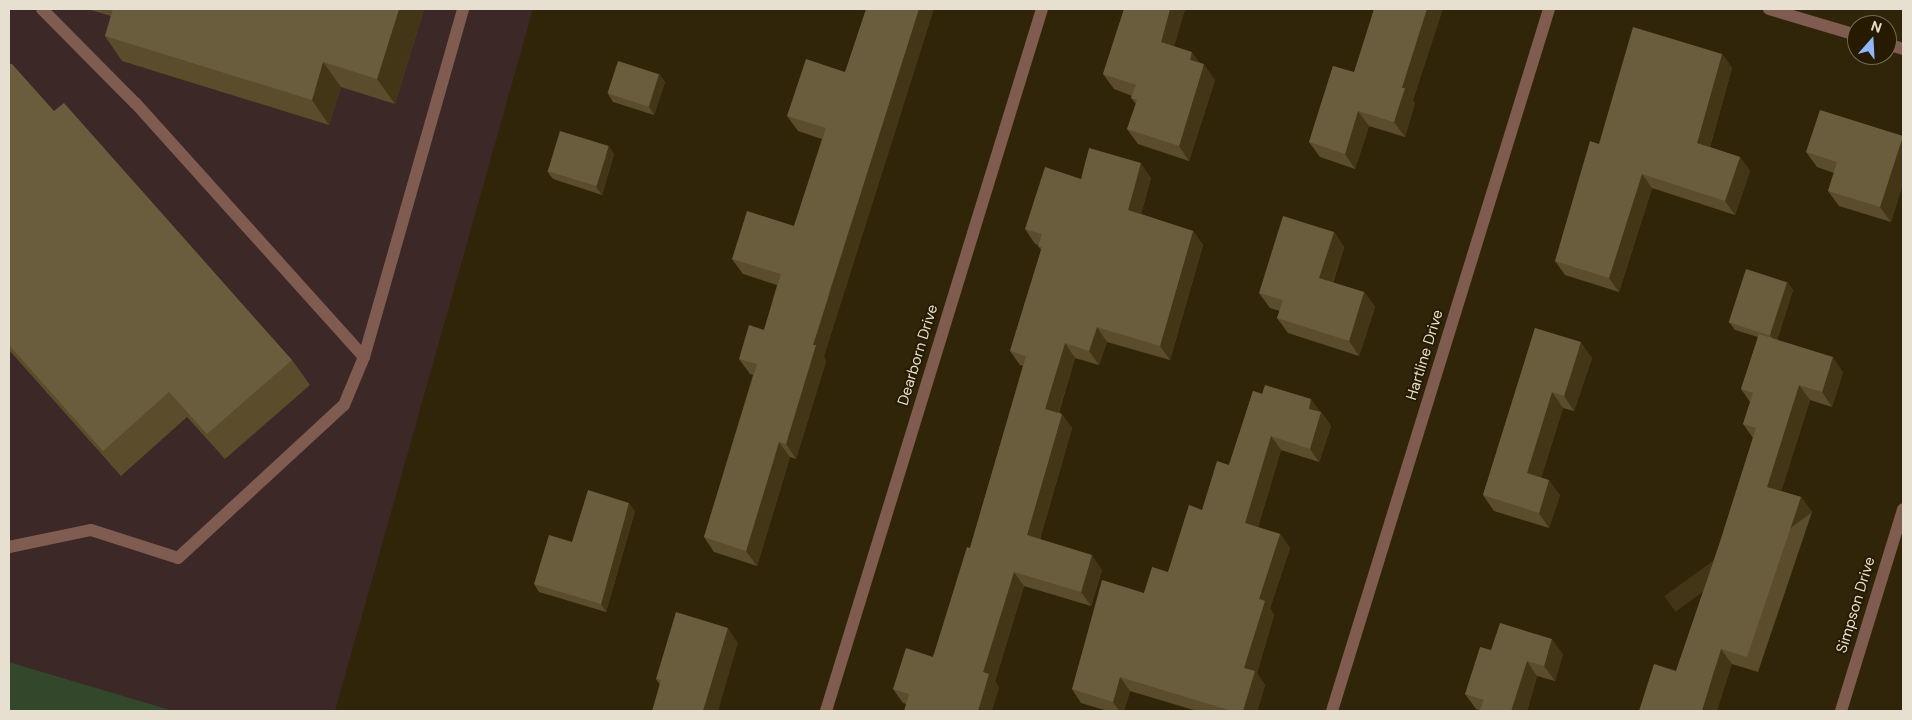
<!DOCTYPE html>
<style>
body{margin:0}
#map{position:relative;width:1912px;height:720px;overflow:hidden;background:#302508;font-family:"DM Sans",sans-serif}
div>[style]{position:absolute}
.industrial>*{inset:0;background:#3c2827}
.green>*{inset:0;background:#33472b}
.service>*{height:12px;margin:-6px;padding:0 6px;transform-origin:6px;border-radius:6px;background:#805b50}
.minor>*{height:12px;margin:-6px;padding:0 6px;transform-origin:6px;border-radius:6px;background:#805b50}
.wall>*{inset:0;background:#5b4d2b}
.shaded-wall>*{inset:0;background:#433616;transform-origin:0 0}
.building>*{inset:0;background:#6a5d3d;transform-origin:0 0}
span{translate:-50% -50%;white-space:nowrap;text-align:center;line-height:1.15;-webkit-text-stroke:4px #261b01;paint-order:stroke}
.street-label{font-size:15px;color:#e7e0d0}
.frame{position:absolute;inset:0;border:10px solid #e7e0d0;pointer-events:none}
.north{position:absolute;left:1847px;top:15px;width:50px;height:50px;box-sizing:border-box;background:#261b01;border:1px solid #736a54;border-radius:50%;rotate:19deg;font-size:14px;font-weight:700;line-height:20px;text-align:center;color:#e7e0d0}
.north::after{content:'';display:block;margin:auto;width:18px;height:22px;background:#91b8fd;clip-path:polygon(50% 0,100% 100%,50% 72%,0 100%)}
</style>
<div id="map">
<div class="industrial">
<div style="clip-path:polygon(9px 9px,533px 9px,335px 711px,174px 711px,9px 662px)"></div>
</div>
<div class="green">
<div style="clip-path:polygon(9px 662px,174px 711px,9px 711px)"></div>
</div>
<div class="service">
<div style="left:364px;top:357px;width:362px;rotate:-74.1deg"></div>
<div style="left:9px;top:547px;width:84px;rotate:-11.7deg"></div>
<div style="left:91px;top:530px;width:91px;rotate:17.8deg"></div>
<div style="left:178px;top:558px;width:226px;rotate:-42.7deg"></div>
<div style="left:344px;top:405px;width:52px;rotate:-67.4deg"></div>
<div style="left:364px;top:357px;width:342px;rotate:-132deg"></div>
<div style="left:135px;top:103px;width:132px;rotate:-134.7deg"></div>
</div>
<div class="minor">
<div style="left:1769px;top:9px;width:92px;rotate:16.5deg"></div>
<div style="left:1887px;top:44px;width:17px;rotate:17deg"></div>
<div style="left:826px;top:711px;width:734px;rotate:-72.9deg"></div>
<div style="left:1332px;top:711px;width:735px;rotate:-72.82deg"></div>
<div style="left:1841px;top:711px;width:211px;rotate:-72.9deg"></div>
</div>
<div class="wall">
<div style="clip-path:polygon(87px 9px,424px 9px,395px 104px,341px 87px,329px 125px,122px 61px,105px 36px,111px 16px)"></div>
<div style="clip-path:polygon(1124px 9px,1185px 9px,1174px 46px,1200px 63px,1215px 80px,1189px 161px,1138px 144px,1127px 129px,1136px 104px,1131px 98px,1132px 96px,1114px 89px,1103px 74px)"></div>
<div style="clip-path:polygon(1722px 54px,1732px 68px,1710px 147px,1740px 157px,1750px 171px,1735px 215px,1652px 188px,1619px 292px,1565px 275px,1555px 261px,1599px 144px)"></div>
<div style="clip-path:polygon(9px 64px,292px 360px,310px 385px,225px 459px,187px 417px,121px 476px,9px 350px)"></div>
<div style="clip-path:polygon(1333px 66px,1413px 101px,1415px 103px,1405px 137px,1369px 126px,1355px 169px,1320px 157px,1309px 142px)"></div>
<div style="clip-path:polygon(845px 72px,824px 357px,826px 361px,796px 459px,790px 457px,757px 566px,714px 552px,704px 537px,753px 375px,750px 374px,739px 359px,764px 330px,777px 285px,743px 274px,732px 259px,794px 226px,822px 139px,798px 131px,787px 116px)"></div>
<div style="clip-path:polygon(659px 74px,665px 82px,654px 115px,613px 102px,608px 94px)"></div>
<div style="clip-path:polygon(1903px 137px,1903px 183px,1891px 222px,1839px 206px,1828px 191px,1834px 173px,1817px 167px,1806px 152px)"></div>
<div style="clip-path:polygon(614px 154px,602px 195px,553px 179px,547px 171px)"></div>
<div style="clip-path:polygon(1151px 178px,1141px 214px,1193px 231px,1203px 245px,1170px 360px,1107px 342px,1099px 365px,1075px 358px,1059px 412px,1072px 428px,1040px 539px,1102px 570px,1091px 606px,1024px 586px,995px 681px,999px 688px,906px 704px,903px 703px,893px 689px,933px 657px,970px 548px,1023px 366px,1020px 365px,1010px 351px,1041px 250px,1038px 246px,1039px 245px,1035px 244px,1025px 229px,1081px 179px)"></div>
<div style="clip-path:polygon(1334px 232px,1344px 247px,1333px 283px,1364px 292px,1375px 307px,1359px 356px,1288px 333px,1277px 318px,1280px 311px,1270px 308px,1259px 293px)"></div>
<div style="clip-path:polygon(1787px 282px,1793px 290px,1777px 340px,1843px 372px,1832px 407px,1810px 400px,1781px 491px,1801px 497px,1812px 512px,1758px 672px,1732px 664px,1676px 671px,1720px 542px,1753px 438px,1743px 424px,1750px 402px,1741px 389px,1758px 337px,1735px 330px,1729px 322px)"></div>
<div style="clip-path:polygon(1535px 328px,1592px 358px,1574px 411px,1563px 408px,1541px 478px,1560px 495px,1549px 528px,1494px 511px,1483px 495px)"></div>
<div style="clip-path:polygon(1253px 391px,1321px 412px,1331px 426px,1319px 462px,1281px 450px,1258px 527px,1280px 534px,1290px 548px,1270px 608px,1274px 615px,1257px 673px,1265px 685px,1257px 711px,1197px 711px,1130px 691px,1124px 711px,1108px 711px,1081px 703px,1072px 689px,1144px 593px,1168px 572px,1202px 510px,1229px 465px)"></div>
<div style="clip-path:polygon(635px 511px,606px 612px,539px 592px,534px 584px,572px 542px)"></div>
<div style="clip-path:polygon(738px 643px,660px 685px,656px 679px)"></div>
<div style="clip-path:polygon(1491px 650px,1563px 654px,1555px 681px,1537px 676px,1527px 711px,1482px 711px,1476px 709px,1465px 694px)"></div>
</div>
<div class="shaded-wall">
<div style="clip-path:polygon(399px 9px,424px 9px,395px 104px,377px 79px)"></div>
<div style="clip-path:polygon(919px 9px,934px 9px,824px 357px,826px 361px,796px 459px,786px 444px,813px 345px)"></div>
<div style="clip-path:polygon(1170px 9px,1185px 9px,1171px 57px,1161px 42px)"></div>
<div style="clip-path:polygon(1427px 9px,1443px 9px,1413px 101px,1415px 103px,1405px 137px,1394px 122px,1402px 88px)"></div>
<div style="clip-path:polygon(1192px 52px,1203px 67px,1190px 60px)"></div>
<div style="clip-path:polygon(1722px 54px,1732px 68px,1707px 157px,1697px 143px)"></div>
<div style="clip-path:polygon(323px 62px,341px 87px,329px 125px,312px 100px)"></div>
<div style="clip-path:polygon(1204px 64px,1215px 80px,1189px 161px,1179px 146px)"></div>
<div style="clip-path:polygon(659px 74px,665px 82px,654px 115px,649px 107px)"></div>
<div style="clip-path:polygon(1358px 111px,1369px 126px,1355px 169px,1345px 154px)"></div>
<div style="clip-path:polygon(1903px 136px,1903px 183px,1891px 222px,1880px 207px)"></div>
<div style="clip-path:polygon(609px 146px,614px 154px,602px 195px,596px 187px)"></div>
<div style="clip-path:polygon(1740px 157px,1750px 171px,1735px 215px,1725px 201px)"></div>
<div style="clip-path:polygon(1141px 163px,1151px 178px,1138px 225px,1128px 210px)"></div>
<div style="clip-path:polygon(1642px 174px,1652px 188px,1619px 292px,1609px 278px)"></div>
<div style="clip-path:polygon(1193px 231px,1203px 245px,1170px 360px,1160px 346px)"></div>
<div style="clip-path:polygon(1334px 232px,1344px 247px,1329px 293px,1319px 278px)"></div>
<div style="clip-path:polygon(1787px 282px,1793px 290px,1776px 343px,1770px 335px)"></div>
<div style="clip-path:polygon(1364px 292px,1375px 307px,1359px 356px,1349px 341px)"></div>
<div style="clip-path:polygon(1097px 327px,1107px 342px,1099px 365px,1089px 351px)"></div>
<div style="clip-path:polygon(1581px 342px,1592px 358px,1574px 411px,1564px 396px)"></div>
<div style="clip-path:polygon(1065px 343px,1075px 358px,1055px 423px,1045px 409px)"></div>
<div style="clip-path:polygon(1833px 357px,1843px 372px,1832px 407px,1822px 392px)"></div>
<div style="clip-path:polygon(1799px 385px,1810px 400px,1778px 502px,1767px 487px)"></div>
<div style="clip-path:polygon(1552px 392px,1563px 408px,1538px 488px,1527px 473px)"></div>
<div style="clip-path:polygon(1311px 399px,1331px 426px,1319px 462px,1310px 449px,1309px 409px)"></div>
<div style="clip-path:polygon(1062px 414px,1072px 428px,1037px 549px,1027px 535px)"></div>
<div style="clip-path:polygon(1271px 436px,1281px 450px,1255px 537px,1245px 523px)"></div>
<div style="clip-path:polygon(779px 442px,790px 457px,757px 566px,746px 551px)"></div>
<div style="clip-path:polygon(1549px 480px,1560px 495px,1549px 528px,1539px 513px)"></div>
<div style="left:1801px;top:497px;width:19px;height:169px;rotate:54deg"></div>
<div style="clip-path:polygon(629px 503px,635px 511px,606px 612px,601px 604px)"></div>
<div style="clip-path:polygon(1280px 534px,1290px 548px,1270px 608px,1274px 615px,1257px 673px,1265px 685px,1257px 711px,1243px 711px,1244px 668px,1259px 599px)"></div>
<div style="clip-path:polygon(1092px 555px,1102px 570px,1091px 606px,1081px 592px)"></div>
<div style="clip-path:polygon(1014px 572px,1024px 586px,995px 681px,999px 688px,992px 711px,978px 711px,983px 672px)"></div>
<div style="clip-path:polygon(728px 628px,738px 643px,718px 711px,703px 711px)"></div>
<div style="clip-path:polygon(1552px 639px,1563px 654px,1555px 681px,1544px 666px)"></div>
<div style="clip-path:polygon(1721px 649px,1732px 664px,1717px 711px,1702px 711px)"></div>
<div style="clip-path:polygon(1527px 661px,1537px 676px,1527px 711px,1511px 711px)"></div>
<div style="clip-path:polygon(1120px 677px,1130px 691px,1124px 711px,1119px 711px,1113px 702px)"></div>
</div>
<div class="building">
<div style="clip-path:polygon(113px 9px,399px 9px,377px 79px,323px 62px,312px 100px,105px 36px)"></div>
<div style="clip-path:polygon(866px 9px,919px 9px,813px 345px,816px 345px,786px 444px,779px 442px,746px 551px,704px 537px,757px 364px,739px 359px,749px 325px,764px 330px,781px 274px,732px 259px,747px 211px,794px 226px,826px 128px,787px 116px,806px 59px,845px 72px)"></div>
<div style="clip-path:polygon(1124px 9px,1170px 9px,1161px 42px,1192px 52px,1190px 60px,1204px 64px,1179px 146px,1127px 129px,1137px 100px,1131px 98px,1136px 85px,1103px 74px)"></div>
<div style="clip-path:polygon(1374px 9px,1427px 9px,1402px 88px,1405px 88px,1394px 122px,1358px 111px,1345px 154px,1309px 142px,1333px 66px,1354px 72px)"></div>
<div style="clip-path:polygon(1633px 27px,1722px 54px,1697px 143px,1740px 157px,1725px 201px,1642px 174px,1609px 278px,1555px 261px,1590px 141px,1599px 144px)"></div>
<div style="left:618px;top:61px;width:43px;height:34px;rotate:18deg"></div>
<div style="clip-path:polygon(9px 64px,12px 64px,54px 111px,64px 103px,292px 360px,207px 434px,169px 392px,103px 451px,9px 345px)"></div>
<div style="clip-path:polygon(1820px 110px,1903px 136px,1880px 207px,1828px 191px,1837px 162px,1806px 152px)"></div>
<div style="left:560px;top:131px;width:51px;height:42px;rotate:17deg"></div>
<div style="clip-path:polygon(1089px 148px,1141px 163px,1128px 210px,1193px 231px,1160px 346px,1097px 327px,1089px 351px,1065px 343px,1045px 409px,1062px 414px,1027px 535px,1092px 555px,1081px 592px,1014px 572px,983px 672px,989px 674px,978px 711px,904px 711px,909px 694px,893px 689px,906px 648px,933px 657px,967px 547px,970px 548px,1026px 356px,1010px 351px,1042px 247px,1038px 246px,1042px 234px,1025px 229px,1045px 167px,1081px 179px)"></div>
<div style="clip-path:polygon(1283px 216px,1334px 232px,1319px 278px,1364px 292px,1349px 341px,1277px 318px,1283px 300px,1259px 293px)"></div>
<div style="left:1746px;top:269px;width:43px;height:56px;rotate:18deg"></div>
<div style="clip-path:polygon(1535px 328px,1581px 342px,1564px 396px,1552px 392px,1527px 473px,1549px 480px,1539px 513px,1483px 495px)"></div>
<div style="clip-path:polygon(1759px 334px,1833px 357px,1822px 392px,1799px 385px,1767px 487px,1801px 497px,1747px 657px,1721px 649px,1702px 711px,1639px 711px,1654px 664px,1676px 671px,1720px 542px,1756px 428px,1743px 424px,1753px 393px,1741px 389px)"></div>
<div style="clip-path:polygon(1265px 385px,1311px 399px,1309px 409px,1321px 412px,1310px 449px,1271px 436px,1245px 523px,1280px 534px,1259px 599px,1265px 601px,1244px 668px,1255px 671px,1243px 711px,1232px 711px,1120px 677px,1113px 702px,1072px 689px,1102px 580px,1144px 593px,1152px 567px,1168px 572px,1189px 505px,1202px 510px,1217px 461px,1229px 465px,1253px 391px,1262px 394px)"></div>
<div style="clip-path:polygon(588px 490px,629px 503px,601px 604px,534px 584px,549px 535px,572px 542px)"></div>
<div style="clip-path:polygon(676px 612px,728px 628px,703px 711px,652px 711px,661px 680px,656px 679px)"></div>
<div style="clip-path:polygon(1500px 623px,1552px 639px,1544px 666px,1527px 661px,1511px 711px,1486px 711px,1480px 710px,1484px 700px,1465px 694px,1480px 647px,1491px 650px)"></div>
</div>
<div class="street-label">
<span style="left:918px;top:355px;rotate:-73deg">Dearborn Drive</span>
<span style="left:1425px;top:355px;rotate:-73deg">Hartline Drive</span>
<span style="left:1856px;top:605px;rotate:-73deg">Simpson Drive</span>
</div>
<div class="frame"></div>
<div class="north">N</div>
</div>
